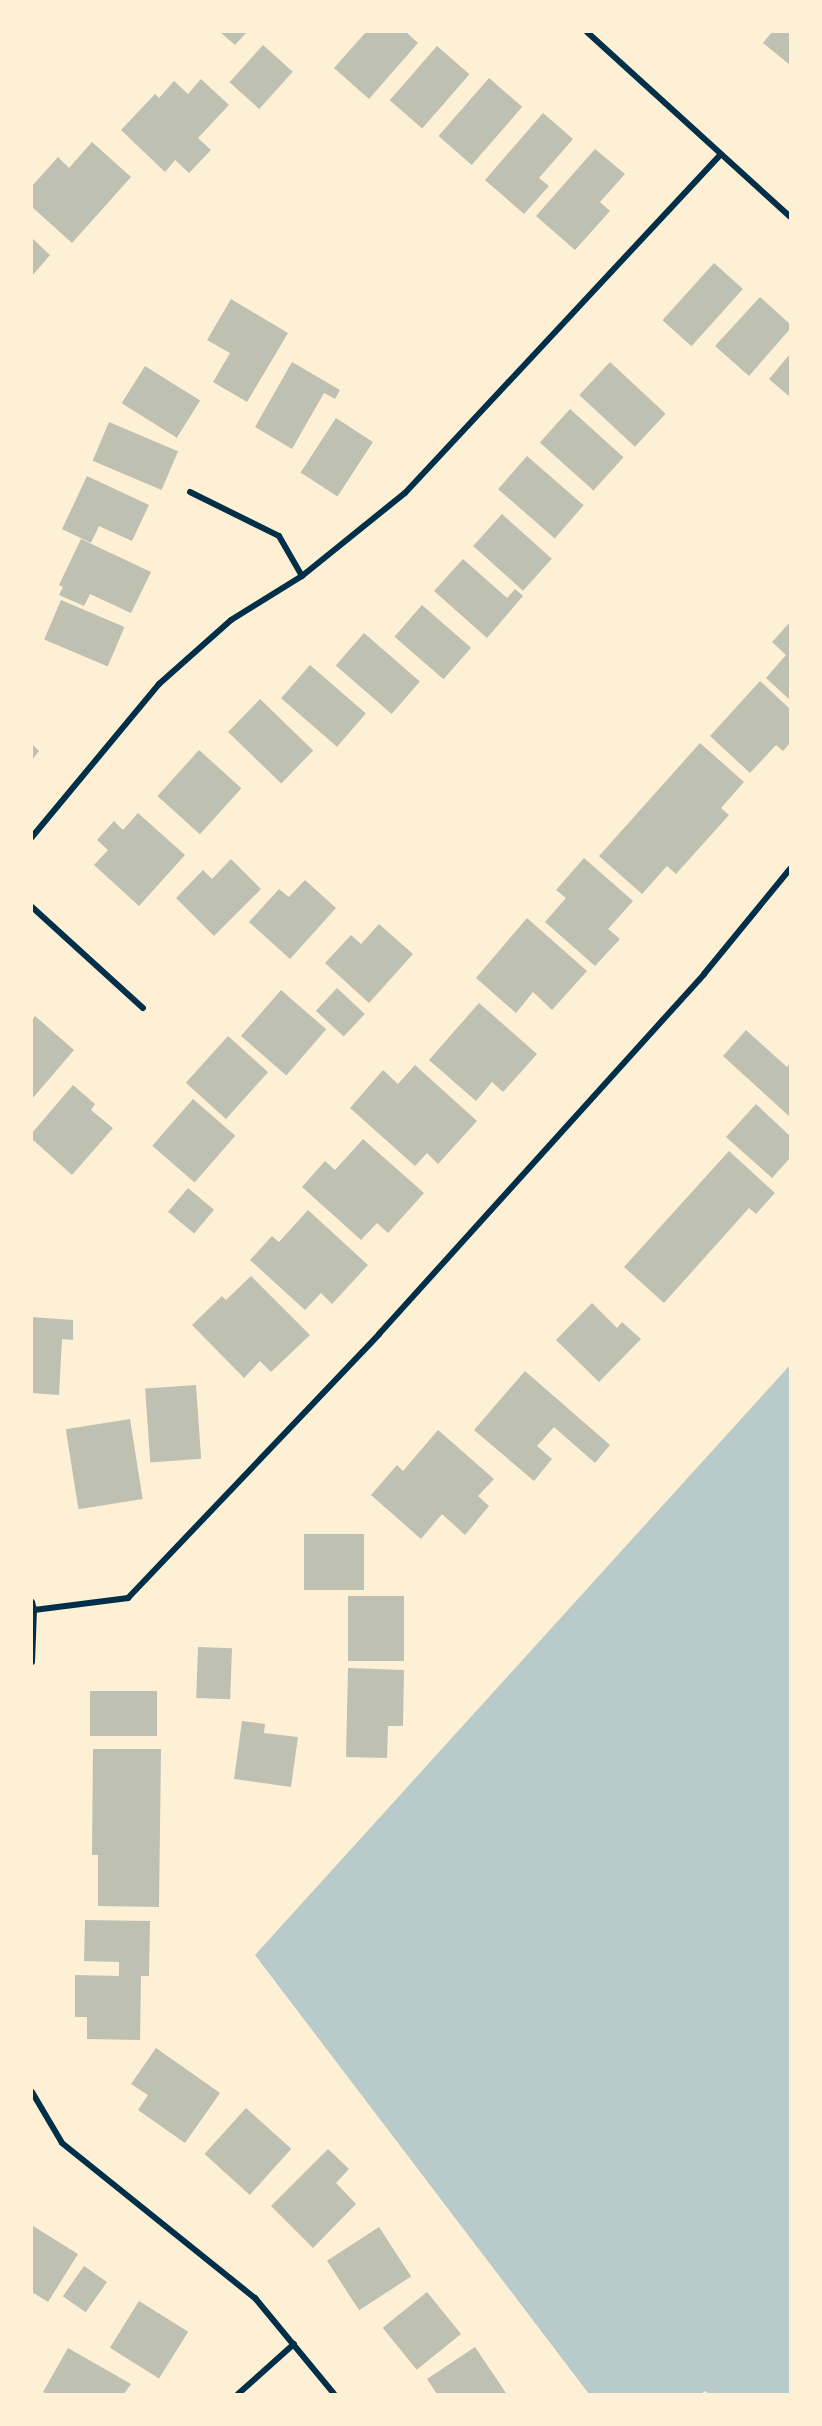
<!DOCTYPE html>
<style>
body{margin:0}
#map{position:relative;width:822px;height:2426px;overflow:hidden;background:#fdf0d5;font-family:Lato,sans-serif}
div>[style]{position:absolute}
.green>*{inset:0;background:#b9caca}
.building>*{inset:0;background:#bec0b2;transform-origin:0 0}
.minor>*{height:6px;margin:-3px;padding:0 3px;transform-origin:3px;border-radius:3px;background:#003049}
span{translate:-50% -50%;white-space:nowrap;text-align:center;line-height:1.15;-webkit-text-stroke:4.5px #fdf0d5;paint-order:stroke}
.frame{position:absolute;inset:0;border:33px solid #fdf0d5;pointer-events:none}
</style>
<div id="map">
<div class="green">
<div style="clip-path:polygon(790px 1365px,790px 2394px,709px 2394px,705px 2391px,701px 2394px,589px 2394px,255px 1955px)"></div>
</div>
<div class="building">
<div style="clip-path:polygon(220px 32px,247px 32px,235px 45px)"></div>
<div style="clip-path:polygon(366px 32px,406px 32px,418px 43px,369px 99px,334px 68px)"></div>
<div style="clip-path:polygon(772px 32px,790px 32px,790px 65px,763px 43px)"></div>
<div style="left:263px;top:45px;width:40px;height:50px;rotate:42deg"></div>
<div style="left:437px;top:46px;width:43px;height:72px;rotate:41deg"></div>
<div style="left:489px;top:78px;width:44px;height:77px;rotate:41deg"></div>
<div style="clip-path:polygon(201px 79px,229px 105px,198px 138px,211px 150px,189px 173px,175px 160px,165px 172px,121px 130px,155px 94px,159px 98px,174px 81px,188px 94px)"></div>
<div style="clip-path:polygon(543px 113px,573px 139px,539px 178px,549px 186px,524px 214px,485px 180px)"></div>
<div style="clip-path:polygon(92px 142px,131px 177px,72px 243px,32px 207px,32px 186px,58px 157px,69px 168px)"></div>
<div style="clip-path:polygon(595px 149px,625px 174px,600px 202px,610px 211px,575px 250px,536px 216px)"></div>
<div style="clip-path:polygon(32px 238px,50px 255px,32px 276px)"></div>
<div style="left:714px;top:263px;width:39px;height:77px;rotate:42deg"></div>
<div style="clip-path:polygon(760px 297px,790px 324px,790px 329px,749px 376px,715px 346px)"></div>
<div style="clip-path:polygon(231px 299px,288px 333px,247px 402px,213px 382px,230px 353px,207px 340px)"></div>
<div style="clip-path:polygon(790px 354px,790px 397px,769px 379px)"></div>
<div style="clip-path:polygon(292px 362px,340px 390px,335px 399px,324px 393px,292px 449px,255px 427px)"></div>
<div style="left:610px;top:362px;width:76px;height:45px;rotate:43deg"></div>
<div style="left:145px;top:366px;width:65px;height:44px;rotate:32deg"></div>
<div style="left:570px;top:409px;width:72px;height:45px;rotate:42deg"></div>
<div style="left:336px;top:418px;width:44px;height:65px;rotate:33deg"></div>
<div style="left:109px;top:422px;width:75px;height:42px;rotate:23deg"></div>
<div style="left:527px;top:456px;width:75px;height:44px;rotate:41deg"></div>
<div style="clip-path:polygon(87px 476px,149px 505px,132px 541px,99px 526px,91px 543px,62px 529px)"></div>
<div style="left:502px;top:514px;width:67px;height:43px;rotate:42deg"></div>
<div style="clip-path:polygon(81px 539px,151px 572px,131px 613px,90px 594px,84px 606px,59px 595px,63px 587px,59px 585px)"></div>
<div style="clip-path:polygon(463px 559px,507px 598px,515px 589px,523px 596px,487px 638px,434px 591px)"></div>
<div style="left:61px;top:600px;width:69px;height:43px;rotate:23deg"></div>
<div style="left:422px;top:605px;width:65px;height:42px;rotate:41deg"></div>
<div style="clip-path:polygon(790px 622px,790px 700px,766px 678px,786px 655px,772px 642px)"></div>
<div style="left:364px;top:633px;width:74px;height:43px;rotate:41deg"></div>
<div style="left:310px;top:665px;width:74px;height:44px;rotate:41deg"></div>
<div style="clip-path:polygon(760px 681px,790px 709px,790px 743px,783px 751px,776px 745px,750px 773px,710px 736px)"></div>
<div style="left:260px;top:699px;width:74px;height:46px;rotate:44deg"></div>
<div style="clip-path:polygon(700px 743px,744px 782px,721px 808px,729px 815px,676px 874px,667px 866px,642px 894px,599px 856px)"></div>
<div style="clip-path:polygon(32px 744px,39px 751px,32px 760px)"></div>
<div style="left:199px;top:750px;width:57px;height:62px;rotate:42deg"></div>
<div style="clip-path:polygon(138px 813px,185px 855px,139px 906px,94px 865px,108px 850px,97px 840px,114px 821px,123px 830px)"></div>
<div style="clip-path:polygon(584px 858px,633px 901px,608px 929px,620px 939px,595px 966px,545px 922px,566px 898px,556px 890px)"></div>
<div style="clip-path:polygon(231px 859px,261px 889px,214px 936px,176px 898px,203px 870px,212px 879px)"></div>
<div style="clip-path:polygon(305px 880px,336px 908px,290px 959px,249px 922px,279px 889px,289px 897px)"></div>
<div style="clip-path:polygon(527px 918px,587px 971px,552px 1010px,533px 992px,516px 1013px,476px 978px)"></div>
<div style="clip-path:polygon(379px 924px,413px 954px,369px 1003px,325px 963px,351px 935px,361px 944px)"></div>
<div style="left:337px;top:988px;width:38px;height:31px;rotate:43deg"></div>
<div style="left:281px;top:990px;width:60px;height:61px;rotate:41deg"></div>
<div style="clip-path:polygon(479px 1003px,537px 1054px,503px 1092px,492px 1082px,476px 1101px,429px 1060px)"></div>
<div style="clip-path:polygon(35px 1016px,74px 1050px,32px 1099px,32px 1020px)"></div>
<div style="clip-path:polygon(746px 1030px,787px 1067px,790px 1063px,790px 1117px,723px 1056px)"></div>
<div style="left:228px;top:1036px;width:54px;height:63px;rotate:42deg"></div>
<div style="clip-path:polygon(415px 1065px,477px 1121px,438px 1164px,427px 1153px,415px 1166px,350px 1108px,383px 1070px,398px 1084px)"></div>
<div style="clip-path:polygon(73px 1085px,95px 1104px,91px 1110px,113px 1128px,72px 1175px,32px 1139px,32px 1133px)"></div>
<div style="left:193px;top:1099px;width:56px;height:62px;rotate:41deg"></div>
<div style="clip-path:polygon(756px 1104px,790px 1136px,790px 1158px,772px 1178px,726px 1137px)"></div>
<div style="clip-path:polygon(363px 1139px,424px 1193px,388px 1233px,377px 1223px,361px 1240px,302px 1187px,325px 1161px,335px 1170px)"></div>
<div style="clip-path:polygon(729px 1151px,775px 1193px,756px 1214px,749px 1208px,664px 1303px,624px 1267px)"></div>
<div style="left:188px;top:1188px;width:34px;height:31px;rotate:40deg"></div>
<div style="clip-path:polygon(308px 1210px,368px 1265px,332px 1304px,321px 1293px,305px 1310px,250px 1260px,272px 1236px,279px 1242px)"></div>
<div style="clip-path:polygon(251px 1276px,310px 1335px,271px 1372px,260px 1361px,244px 1378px,192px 1325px,222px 1296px,226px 1300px)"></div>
<div style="clip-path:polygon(592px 1303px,617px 1328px,622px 1322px,641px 1339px,599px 1382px,556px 1340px)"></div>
<div style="clip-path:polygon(32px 1317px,73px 1320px,73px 1340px,62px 1339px,59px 1395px,32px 1393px)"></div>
<div style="clip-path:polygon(525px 1371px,610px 1445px,595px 1463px,554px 1427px,537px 1446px,552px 1459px,534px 1481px,474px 1430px)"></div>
<div style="left:196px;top:1385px;width:74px;height:51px;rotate:86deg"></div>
<div style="left:130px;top:1419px;width:81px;height:65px;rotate:81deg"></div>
<div style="clip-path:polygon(438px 1430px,494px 1479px,478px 1496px,489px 1506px,465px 1535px,442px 1514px,421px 1539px,371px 1495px,397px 1465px,403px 1471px)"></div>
<div style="left:304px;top:1534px;width:60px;height:56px"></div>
<div style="left:348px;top:1596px;width:56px;height:65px"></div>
<div style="left:198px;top:1647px;width:34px;height:51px;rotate:2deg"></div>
<div style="clip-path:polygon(348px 1668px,404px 1670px,403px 1726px,388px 1726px,387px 1758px,346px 1757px)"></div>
<div style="left:90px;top:1691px;width:67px;height:45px"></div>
<div style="clip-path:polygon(242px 1721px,265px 1724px,264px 1733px,298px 1737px,291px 1787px,234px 1779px)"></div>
<div style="clip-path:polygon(93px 1749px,161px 1749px,159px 1907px,98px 1906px,98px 1855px,92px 1855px)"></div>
<div style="clip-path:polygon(85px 1920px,150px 1921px,149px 1976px,141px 1976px,140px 2040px,87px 2039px,87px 2017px,75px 2017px,75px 1975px,119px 1976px,119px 1962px,84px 1961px)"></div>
<div style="clip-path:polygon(156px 2048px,220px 2093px,185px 2143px,138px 2110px,148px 2095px,131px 2084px)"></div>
<div style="left:246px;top:2108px;width:61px;height:62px;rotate:42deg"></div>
<div style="clip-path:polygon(328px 2149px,349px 2169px,336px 2183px,356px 2204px,313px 2248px,271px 2206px)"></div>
<div style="clip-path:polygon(33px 2226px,78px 2254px,48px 2302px,32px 2292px)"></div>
<div style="left:379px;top:2227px;width:59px;height:62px;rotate:57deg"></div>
<div style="left:84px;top:2266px;width:28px;height:37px;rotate:35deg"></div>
<div style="left:427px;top:2292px;width:54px;height:57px;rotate:51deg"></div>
<div style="left:139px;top:2301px;width:58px;height:55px;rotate:32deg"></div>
<div style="clip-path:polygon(475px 2347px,506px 2393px,437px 2394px,427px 2379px)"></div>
<div style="clip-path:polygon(68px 2348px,131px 2384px,124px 2394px,47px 2394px,43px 2392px)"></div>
</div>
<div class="minor">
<div style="left:587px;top:32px;width:275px;rotate:42.3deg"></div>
<div style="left:190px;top:492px;width:99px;rotate:26.3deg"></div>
<div style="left:279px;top:536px;width:46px;rotate:60.1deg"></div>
<div style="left:32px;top:837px;width:199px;rotate:-50.3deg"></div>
<div style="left:159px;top:684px;width:96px;rotate:-41.6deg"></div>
<div style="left:231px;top:620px;width:84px;rotate:-31.8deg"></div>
<div style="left:302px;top:576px;width:132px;rotate:-38.9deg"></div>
<div style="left:405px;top:493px;width:463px;rotate:-47deg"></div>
<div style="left:32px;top:907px;width:150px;rotate:42.3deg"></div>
<div style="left:32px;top:1602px;width:8px;rotate:76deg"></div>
<div style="left:34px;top:1610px;width:52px;rotate:92.2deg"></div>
<div style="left:34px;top:1610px;width:95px;rotate:-7.3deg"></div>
<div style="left:128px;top:1598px;width:364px;rotate:-46.4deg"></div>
<div style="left:379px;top:1334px;width:485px;rotate:-47.9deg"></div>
<div style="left:704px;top:974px;width:136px;rotate:-50.7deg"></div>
<div style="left:32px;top:2092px;width:59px;rotate:59.5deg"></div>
<div style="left:62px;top:2143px;width:248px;rotate:38.8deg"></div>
<div style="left:255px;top:2298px;width:124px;rotate:50.5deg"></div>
<div style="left:238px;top:2394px;width:75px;rotate:-41.8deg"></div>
</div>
<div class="frame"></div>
</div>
